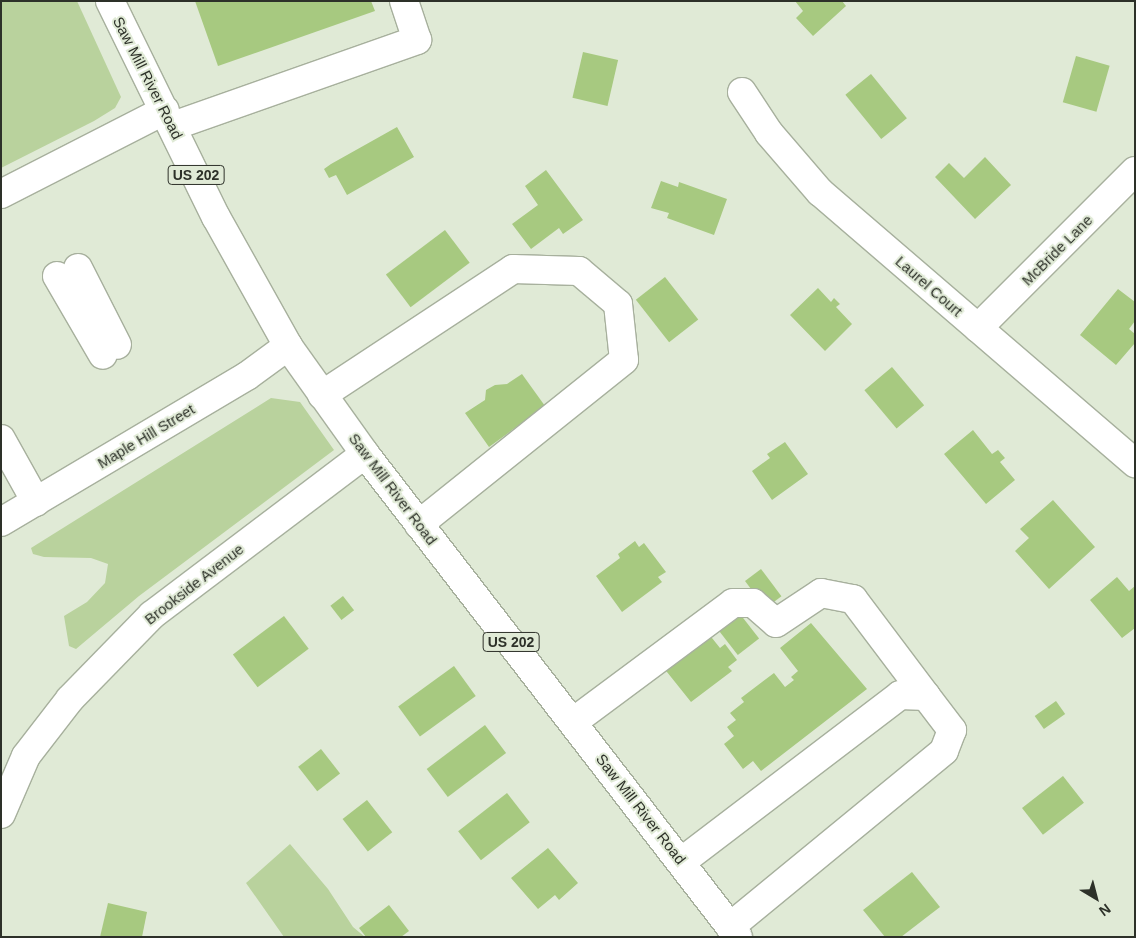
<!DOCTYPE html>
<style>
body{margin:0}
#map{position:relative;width:1136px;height:938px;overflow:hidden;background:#e0ead6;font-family:Arial,sans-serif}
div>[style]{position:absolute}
.green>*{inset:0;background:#b9d29d}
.building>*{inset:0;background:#a7c980;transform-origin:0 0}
.roads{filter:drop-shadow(1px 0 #a7b09d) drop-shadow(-1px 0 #a7b09d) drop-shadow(0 1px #a7b09d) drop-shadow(0 -1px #a7b09d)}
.minor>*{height:28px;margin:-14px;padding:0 14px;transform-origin:14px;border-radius:14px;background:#fff}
.highway>*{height:28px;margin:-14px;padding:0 14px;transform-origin:14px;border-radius:14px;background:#fff}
span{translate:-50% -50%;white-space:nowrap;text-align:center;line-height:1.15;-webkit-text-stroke:4px #e0ead6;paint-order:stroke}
.shield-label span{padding:1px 4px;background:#e0ead6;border:1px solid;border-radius:4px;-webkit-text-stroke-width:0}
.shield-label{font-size:14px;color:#2d3129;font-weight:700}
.street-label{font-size:15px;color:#2d3129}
.frame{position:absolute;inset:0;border:2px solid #2d3129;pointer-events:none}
.north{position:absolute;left:1071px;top:873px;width:50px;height:50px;-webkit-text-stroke:4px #e0ead6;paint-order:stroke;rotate:143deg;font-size:14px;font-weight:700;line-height:20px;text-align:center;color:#2d3129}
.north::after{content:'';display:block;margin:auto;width:18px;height:22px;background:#2d3129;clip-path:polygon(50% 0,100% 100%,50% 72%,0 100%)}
</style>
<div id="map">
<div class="green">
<div style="clip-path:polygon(1px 1px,77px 1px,121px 97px,115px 108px,94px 121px,1px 168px)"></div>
<div style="clip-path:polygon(271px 398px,300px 402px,334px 450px,139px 596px,76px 649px,69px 646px,64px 616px,87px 602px,105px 583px,108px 564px,91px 558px,44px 557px,33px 554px,31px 548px)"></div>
<div style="clip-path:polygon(290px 844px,328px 889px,353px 927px,365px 937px,284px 937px,246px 883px)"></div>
</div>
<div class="building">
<div style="clip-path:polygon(195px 1px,371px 1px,375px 11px,218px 66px)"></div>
<div style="clip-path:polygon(795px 1px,842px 1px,846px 6px,813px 36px,796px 18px,803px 11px)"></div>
<div style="left:583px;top:52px;width:36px;height:47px;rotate:13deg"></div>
<div style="left:1076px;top:56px;width:35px;height:48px;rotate:16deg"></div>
<div style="left:871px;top:74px;width:57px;height:33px;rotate:51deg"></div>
<div style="clip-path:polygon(397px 127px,414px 157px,347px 195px,336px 175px,329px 178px,324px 169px,331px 164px)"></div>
<div style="clip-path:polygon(985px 157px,1011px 185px,975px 219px,935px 177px,949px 163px,964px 178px)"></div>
<div style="clip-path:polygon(546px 170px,583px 220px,563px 234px,559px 228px,531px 249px,512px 224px,538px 205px,525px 186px)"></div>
<div style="clip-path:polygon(661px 181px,678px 187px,679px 182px,727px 199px,714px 235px,667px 218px,669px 213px,651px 208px)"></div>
<div style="left:445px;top:230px;width:41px;height:74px;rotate:53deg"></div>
<div style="left:665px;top:277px;width:54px;height:37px;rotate:52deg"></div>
<div style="clip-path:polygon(818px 288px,831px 302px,834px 298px,840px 304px,836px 307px,852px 324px,825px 351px,790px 315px)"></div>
<div style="clip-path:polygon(1118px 289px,1135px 302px,1135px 321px,1129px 329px,1135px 334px,1135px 343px,1116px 365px,1080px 335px)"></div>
<div style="left:892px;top:367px;width:50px;height:36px;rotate:50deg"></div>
<div style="clip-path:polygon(522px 374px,545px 406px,489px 447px,465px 413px,485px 400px,486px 390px,495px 385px,507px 384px)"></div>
<div style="clip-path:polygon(973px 430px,992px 454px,998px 450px,1005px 458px,1000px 462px,1015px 480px,986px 504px,944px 454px)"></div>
<div style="clip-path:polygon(785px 442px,808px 474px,772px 500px,752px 471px,770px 458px,767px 454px)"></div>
<div style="clip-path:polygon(1053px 500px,1095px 547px,1049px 589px,1015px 551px,1029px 538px,1020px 529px)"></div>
<div style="clip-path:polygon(635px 541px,639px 547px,644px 543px,666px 572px,658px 577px,662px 582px,622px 612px,596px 576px,620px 558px,618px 554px)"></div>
<div style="left:761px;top:569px;width:34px;height:20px;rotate:53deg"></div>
<div style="clip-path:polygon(1117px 577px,1129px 591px,1135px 586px,1135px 628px,1122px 638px,1090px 600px)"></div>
<div style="left:343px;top:596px;width:18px;height:16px;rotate:52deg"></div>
<div style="left:740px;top:614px;width:31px;height:27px;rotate:52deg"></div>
<div style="left:284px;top:616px;width:41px;height:64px;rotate:53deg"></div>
<div style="clip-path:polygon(811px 623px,867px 689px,761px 771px,753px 761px,743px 769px,724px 744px,734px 736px,727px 727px,736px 720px,730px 713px,744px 702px,741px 698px,774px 673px,785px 687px,794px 680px,791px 677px,798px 671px,780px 648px)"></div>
<div style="clip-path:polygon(708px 633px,720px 648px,725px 644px,737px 660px,728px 667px,732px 671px,691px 702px,663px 667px)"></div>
<div style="left:454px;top:666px;width:37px;height:69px;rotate:54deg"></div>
<div style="left:1056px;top:701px;width:16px;height:26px;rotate:55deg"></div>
<div style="left:485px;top:725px;width:35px;height:73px;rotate:53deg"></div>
<div style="left:321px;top:749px;width:31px;height:29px;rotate:52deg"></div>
<div style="left:1063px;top:776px;width:34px;height:52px;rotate:52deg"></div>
<div style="left:507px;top:793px;width:37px;height:62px;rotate:52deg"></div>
<div style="left:367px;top:800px;width:41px;height:31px;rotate:52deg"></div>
<div style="clip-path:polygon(548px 848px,578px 883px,559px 900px,555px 895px,538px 909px,511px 878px)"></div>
<div style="clip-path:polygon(912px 872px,940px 907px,901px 937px,885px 937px,863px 910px)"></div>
<div style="clip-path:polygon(108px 903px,147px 912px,142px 937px,100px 937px)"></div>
<div style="clip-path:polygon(389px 905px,409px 931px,401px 937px,366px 937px,359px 928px)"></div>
</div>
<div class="roads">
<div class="minor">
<div style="left:742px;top:92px;width:49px;rotate:56.6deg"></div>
<div style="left:769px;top:133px;width:78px;rotate:49.2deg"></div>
<div style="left:820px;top:192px;width:416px;rotate:40.7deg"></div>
<div style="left:173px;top:126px;width:259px;rotate:-19.4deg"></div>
<div style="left:417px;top:40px;width:41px;rotate:-108.4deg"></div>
<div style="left:1px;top:194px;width:184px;rotate:-27.1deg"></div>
<div style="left:78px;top:268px;width:86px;rotate:63.1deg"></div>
<div style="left:57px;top:276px;width:91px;rotate:59.8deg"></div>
<div style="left:978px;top:328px;width:222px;rotate:-45deg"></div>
<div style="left:322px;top:395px;width:229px;rotate:-33.4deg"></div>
<div style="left:513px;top:269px;width:66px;rotate:1.7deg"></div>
<div style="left:579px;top:271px;width:51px;rotate:40.2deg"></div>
<div style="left:618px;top:304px;width:56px;rotate:83.9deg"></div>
<div style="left:624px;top:360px;width:263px;rotate:141.3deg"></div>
<div style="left:1px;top:439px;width:72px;rotate:60.9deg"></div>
<div style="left:1px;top:522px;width:286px;rotate:-30.7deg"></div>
<div style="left:247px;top:376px;width:51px;rotate:-36.2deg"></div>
<div style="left:573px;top:722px;width:199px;rotate:-36.6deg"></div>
<div style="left:733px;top:603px;width:20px"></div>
<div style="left:753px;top:603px;width:30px;rotate:41deg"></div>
<div style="left:776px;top:623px;width:54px;rotate:-33.7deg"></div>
<div style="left:821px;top:593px;width:33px;rotate:11deg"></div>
<div style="left:853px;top:599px;width:121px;rotate:53deg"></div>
<div style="left:1px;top:814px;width:63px;rotate:-66.7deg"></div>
<div style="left:26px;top:756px;width:72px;rotate:-52.3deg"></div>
<div style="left:70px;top:699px;width:117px;rotate:-45.7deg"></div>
<div style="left:152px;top:615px;width:267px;rotate:-37.1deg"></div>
<div style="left:681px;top:862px;width:275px;rotate:-37.3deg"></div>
<div style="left:900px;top:695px;width:26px;rotate:2deg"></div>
<div style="left:926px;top:696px;width:43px;rotate:52.6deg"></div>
<div style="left:952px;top:730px;width:22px;rotate:111deg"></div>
<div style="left:944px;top:751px;width:277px;rotate:140.6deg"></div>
</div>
<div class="highway">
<div style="left:110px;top:1px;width:241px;rotate:63.9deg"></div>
<div style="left:216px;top:217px;width:148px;rotate:60.8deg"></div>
<div style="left:288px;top:346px;width:133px;rotate:54.5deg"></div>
<div style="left:365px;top:454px;width:610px;rotate:52.32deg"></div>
</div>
</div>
<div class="shield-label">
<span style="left:196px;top:175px">US 202</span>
<span style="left:511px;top:642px">US 202</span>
</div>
<div class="street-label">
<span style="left:148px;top:78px;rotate:63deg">Saw Mill River Road</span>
<span style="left:1057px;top:250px;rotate:-45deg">McBride Lane</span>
<span style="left:929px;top:286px;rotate:41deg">Laurel Court</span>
<span style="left:146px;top:436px;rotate:-31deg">Maple Hill Street</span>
<span style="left:393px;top:489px;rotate:53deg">Saw Mill River Road</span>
<span style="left:194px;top:584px;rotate:-38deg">Brookside Avenue</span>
<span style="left:641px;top:809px;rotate:52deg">Saw Mill River Road</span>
</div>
<div class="frame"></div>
<div class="north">N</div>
</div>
